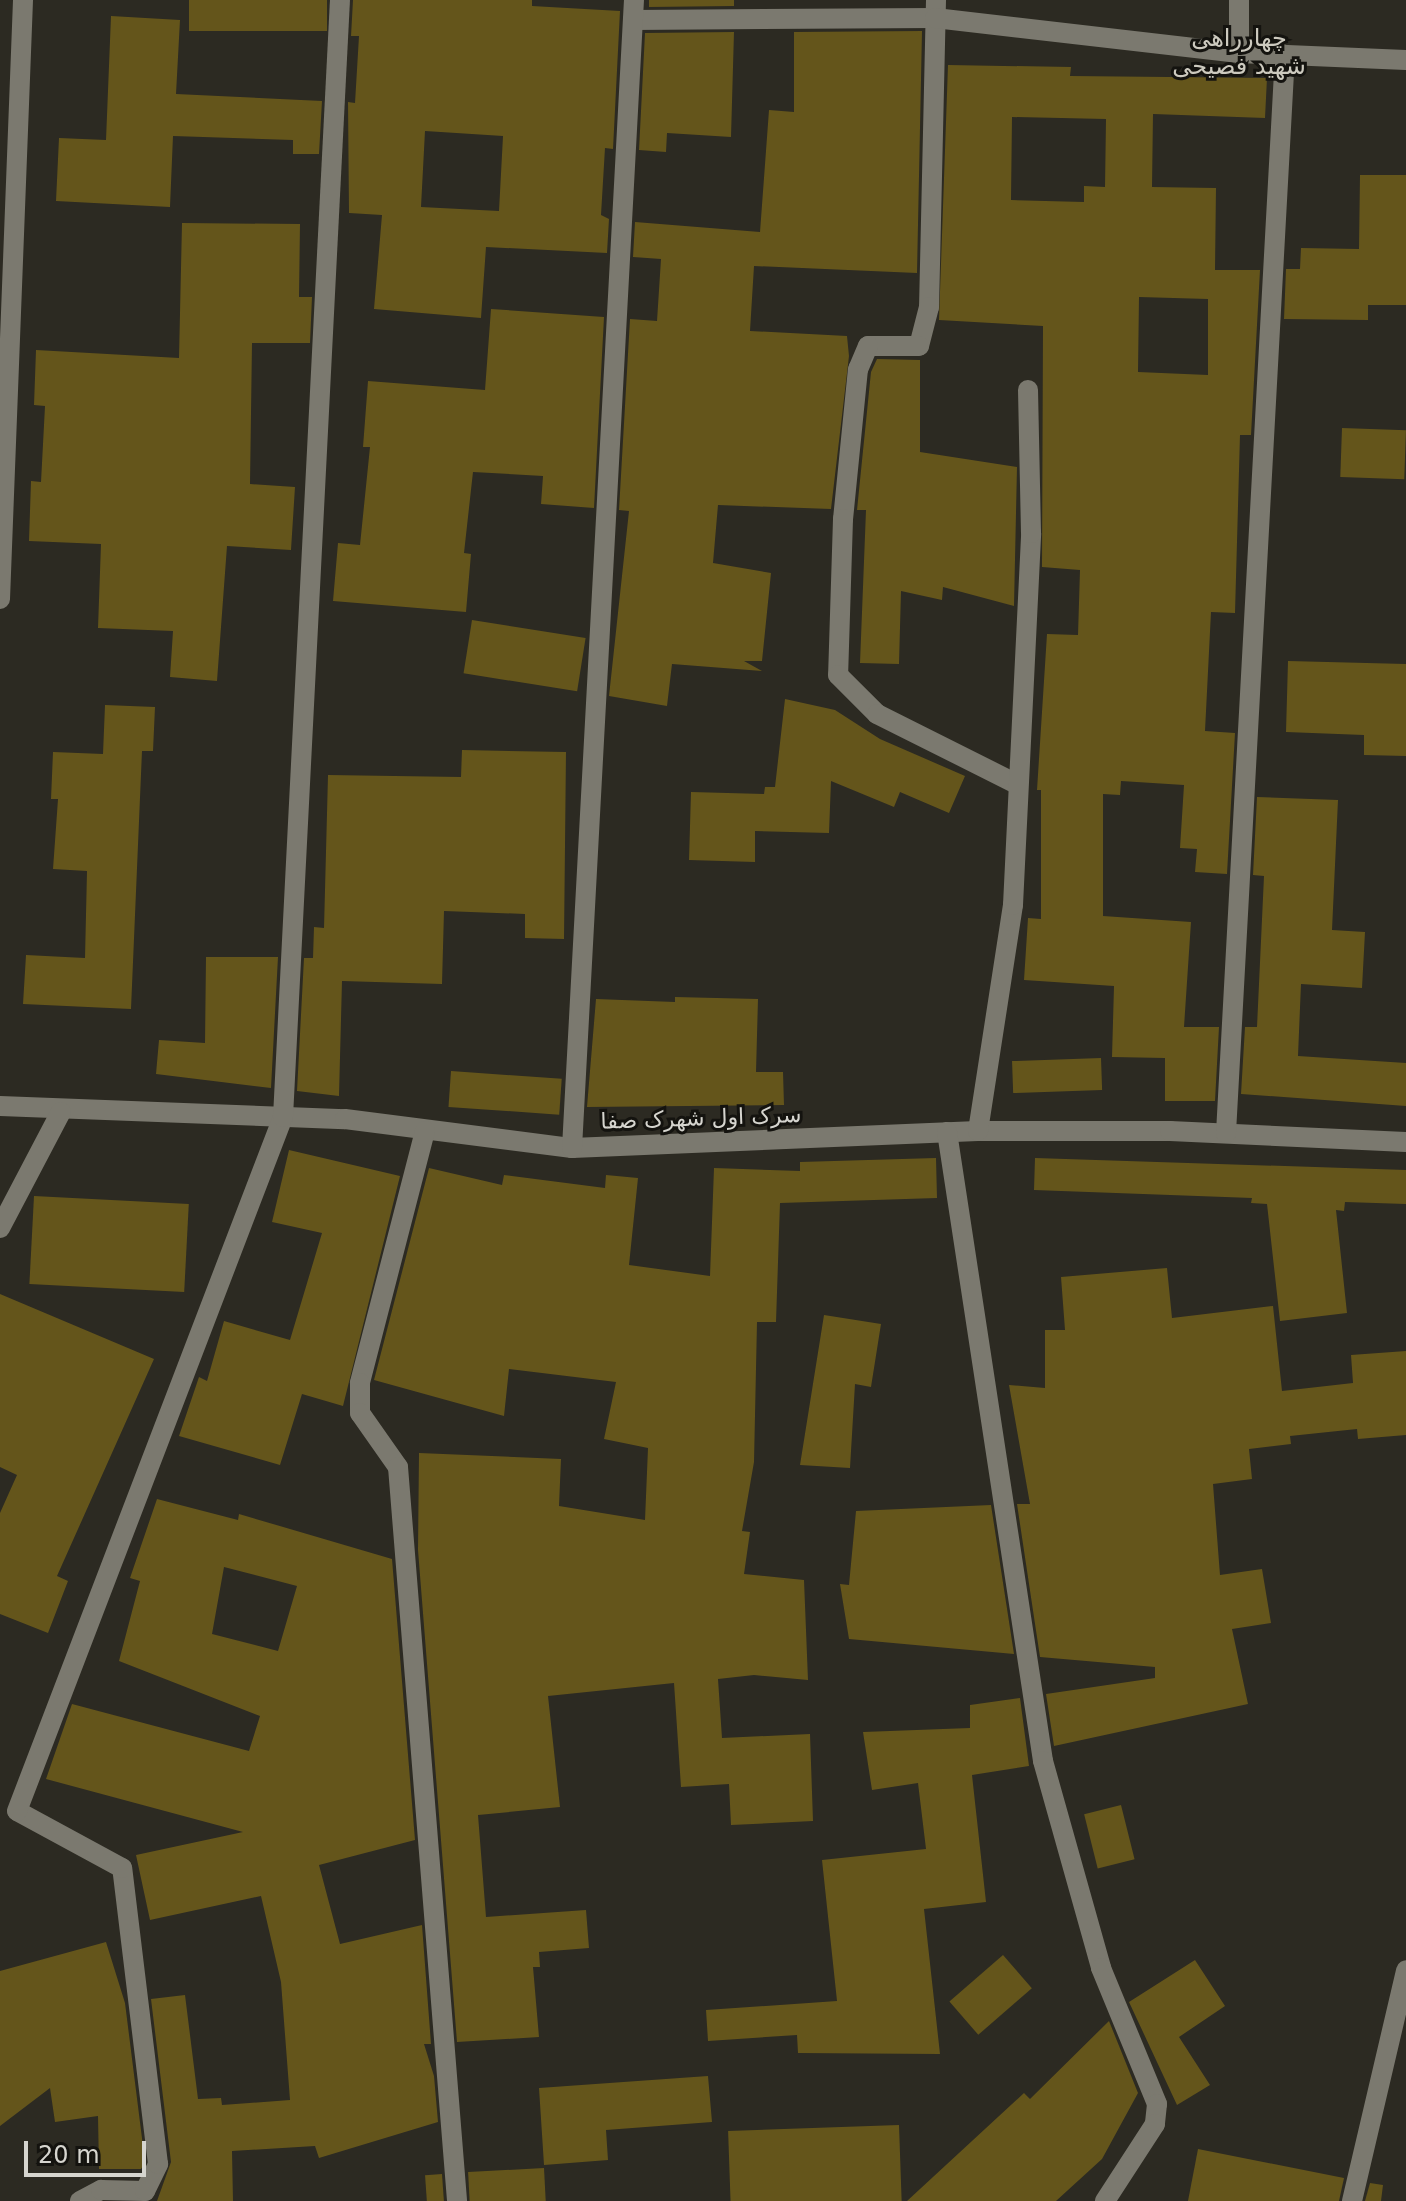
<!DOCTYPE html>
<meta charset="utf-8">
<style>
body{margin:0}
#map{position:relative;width:1406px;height:2201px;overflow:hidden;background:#2c2a22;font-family:"DejaVu Sans",Cairo,sans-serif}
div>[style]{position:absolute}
.building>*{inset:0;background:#64551b;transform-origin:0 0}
.minor>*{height:20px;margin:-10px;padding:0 10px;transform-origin:10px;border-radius:10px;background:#7b796f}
span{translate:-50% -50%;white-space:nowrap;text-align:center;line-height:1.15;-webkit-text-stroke:6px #14130f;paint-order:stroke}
.street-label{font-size:22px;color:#d6d5cf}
.neighbourhood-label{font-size:24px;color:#cdcabf}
.scale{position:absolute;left:24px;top:2141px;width:122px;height:36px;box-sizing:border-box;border:4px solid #d6d5cf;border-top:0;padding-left:10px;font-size:24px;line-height:28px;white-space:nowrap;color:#d6d5cf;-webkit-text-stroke:6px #14130f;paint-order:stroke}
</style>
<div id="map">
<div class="building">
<div style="left:189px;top:0;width:138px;height:31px"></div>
<div style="clip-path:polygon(evenodd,353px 0,532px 0,532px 6px,620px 11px,613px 149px,605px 148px,601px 215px,609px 219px,607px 253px,486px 247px,481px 318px,374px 309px,382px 215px,349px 213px,348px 102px,355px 103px,359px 36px,351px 36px,353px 0,425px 131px,503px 136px,499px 211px,421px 207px,425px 131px)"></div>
<div style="clip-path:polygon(649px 0,734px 0,734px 6px,649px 7px)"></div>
<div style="clip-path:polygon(111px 16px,180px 20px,176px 94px,322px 101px,319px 154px,293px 154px,293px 140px,173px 136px,170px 207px,56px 201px,59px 138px,106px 140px)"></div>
<div style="clip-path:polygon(922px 31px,917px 273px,754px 266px,750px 331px,847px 336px,849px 356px,831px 509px,718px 505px,713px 563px,771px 573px,762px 661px,744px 661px,762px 671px,672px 664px,667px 706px,609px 696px,629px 511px,619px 510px,630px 319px,657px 321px,661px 259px,633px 257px,635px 222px,760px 232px,769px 110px,794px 112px,794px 32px)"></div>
<div style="clip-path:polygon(734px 32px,731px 137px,667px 133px,666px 152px,639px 150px,645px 33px)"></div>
<div style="clip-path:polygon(evenodd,948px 65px,1071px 67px,1070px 76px,1267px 78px,1265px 118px,1153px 114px,1152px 187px,1216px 188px,1215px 270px,1260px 270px,1251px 435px,1240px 435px,1235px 613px,1211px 612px,1205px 731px,1235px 733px,1227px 874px,1195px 872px,1197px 849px,1180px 848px,1184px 785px,1121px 781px,1120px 795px,1103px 794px,1103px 916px,1191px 922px,1184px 1027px,1219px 1027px,1215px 1101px,1165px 1101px,1165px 1058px,1112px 1057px,1114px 986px,1024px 980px,1028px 918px,1041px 919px,1041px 790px,1037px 790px,1047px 634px,1078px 635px,1080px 570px,1042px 567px,1043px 326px,939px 320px,948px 65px,1012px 117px,1106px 119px,1105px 187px,1084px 186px,1084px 202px,1011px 200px,1012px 117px,948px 65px,1139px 297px,1208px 299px,1208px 375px,1138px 372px,1139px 297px)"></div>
<div style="clip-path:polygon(1360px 175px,1406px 175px,1406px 305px,1368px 305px,1368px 320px,1284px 319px,1286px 269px,1300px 269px,1301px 248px,1359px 249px)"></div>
<div style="clip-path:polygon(182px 223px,300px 224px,299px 297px,312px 297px,310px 343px,252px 343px,250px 484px,295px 487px,291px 550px,227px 546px,217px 681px,170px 677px,173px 631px,98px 628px,101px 544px,29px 541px,31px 481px,41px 482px,45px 406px,34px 405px,36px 350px,179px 358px)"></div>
<div style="clip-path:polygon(491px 309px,604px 317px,594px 508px,541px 504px,543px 476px,473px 472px,464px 553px,471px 554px,466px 612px,333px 601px,338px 543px,360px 545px,370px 447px,363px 447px,368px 381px,485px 390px)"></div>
<div style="clip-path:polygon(877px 359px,920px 360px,920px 452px,1017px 467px,1014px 606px,943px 587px,942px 600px,901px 591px,899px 664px,860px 663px,866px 510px,857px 510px,871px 372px)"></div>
<div style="left:1342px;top:428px;width:64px;height:49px;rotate:2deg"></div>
<div style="left:472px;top:620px;width:115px;height:54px;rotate:9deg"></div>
<div style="clip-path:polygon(1288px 661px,1406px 664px,1406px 756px,1364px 755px,1364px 735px,1286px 732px)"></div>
<div style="clip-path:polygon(785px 699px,835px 710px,880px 739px,965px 776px,949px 813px,900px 792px,894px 807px,831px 781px,829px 833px,755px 831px,755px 862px,689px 860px,691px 792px,764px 794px,765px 787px,775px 787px)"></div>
<div style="clip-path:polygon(105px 705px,155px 707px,153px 751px,142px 751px,131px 1009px,23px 1004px,26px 955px,85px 958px,87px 871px,53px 869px,58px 799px,51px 799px,53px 752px,103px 754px)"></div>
<div style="clip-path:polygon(462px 750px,566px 752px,564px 939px,525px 938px,525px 914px,444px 911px,442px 984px,342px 981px,339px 1096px,297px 1091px,304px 958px,313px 958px,314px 927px,324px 928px,328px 775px,461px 777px)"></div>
<div style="clip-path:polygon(1257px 797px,1338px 800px,1332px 930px,1365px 932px,1362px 988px,1301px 984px,1298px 1056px,1406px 1063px,1406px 1106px,1241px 1094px,1245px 1027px,1257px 1027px,1264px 876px,1253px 875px)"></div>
<div style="clip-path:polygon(206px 957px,278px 957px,271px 1088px,156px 1074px,159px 1040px,205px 1043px)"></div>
<div style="clip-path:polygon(675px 997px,758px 999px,756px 1072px,783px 1072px,784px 1105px,587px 1107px,596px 999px,675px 1002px)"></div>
<div style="left:1101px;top:1058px;width:32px;height:89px;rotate:88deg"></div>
<div style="left:451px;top:1071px;width:111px;height:36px;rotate:4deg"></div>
<div style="clip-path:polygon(289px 1150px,400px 1176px,343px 1406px,302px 1394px,280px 1465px,179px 1436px,199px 1377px,207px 1381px,224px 1321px,290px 1340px,322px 1233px,272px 1222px)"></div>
<div style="clip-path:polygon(936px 1158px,937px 1198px,780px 1203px,776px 1322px,757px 1322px,754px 1462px,742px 1531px,750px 1532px,744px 1574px,804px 1580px,808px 1680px,754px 1675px,718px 1679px,722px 1738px,810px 1734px,813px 1821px,731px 1825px,729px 1784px,681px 1787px,674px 1683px,548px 1696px,560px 1807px,478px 1815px,486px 1917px,586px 1910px,589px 1948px,539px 1952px,540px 1967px,533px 1967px,539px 2037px,457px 2042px,418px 1550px,419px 1453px,561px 1459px,559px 1506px,645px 1520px,648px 1448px,604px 1439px,616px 1382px,509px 1369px,504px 1416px,374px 1380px,429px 1168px,502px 1185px,504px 1175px,605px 1188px,606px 1175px,638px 1178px,629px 1265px,710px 1276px,714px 1168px,800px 1171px,800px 1162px)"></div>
<div style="clip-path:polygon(1035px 1158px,1406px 1170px,1406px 1204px,1345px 1202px,1344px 1211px,1336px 1210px,1347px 1313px,1280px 1321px,1267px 1204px,1251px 1203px,1252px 1198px,1034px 1190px)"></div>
<div style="left:34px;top:1196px;width:155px;height:88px;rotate:3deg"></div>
<div style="clip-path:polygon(1167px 1268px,1172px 1318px,1273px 1306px,1282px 1391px,1353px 1383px,1351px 1355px,1406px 1351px,1406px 1435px,1358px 1439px,1357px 1429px,1290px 1436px,1291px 1444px,1249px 1449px,1252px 1479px,1213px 1484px,1220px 1575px,1262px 1569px,1271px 1623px,1232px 1629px,1248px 1704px,1054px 1746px,1046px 1694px,1155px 1678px,1155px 1667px,1040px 1657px,1017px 1504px,1030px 1504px,1009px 1385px,1045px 1388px,1045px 1330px,1065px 1330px,1061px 1277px)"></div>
<div style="clip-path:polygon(0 1294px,154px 1359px,57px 1576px,68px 1581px,48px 1633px,0 1614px,0 1513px,17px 1475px,0 1467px)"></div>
<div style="clip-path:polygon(824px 1315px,881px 1324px,871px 1387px,855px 1384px,850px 1468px,800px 1465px)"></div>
<div style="clip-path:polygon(evenodd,157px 1499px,238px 1520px,239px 1514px,392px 1559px,415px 1840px,319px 1865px,340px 1944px,422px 1925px,431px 2044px,424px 2044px,434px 2076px,438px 2122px,319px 2158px,315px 2146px,232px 2151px,233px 2201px,157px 2201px,171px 2162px,151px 1999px,185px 1995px,198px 2099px,221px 2098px,222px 2105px,290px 2100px,281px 1982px,261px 1896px,150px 1920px,136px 1855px,243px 1832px,46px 1779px,72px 1704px,249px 1751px,260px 1716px,119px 1661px,140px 1581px,130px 1578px,157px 1499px,224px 1567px,297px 1586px,278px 1651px,212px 1634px,224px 1567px)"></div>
<div style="clip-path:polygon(991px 1505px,1014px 1654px,849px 1639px,840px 1584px,849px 1585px,856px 1511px)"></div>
<div style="clip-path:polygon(1020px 1698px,1029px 1766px,972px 1775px,986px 1902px,924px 1909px,940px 2054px,798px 2053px,797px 2035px,708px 2041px,706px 2010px,837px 2001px,822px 1860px,926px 1849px,918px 1783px,872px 1790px,863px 1732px,970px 1728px,970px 1705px)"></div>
<div style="left:1121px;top:1805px;width:56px;height:38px;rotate:76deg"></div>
<div style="clip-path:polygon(106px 1942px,125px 2003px,145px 2162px,141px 2169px,99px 2169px,98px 2116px,55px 2122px,50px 2088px,0 2126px,0 1971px)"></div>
<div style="left:1003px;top:1955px;width:44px;height:71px;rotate:49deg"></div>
<div style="clip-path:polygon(1195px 1960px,1225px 2006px,1179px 2037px,1210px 2085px,1177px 2105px,1129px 2002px)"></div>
<div style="clip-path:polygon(1109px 2021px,1138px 2093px,1102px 2159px,1056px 2201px,907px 2201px,1024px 2093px,1030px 2099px)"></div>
<div style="clip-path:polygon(708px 2076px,712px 2122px,606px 2130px,608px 2160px,544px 2165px,539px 2088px)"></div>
<div style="left:899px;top:2125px;width:76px;height:171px;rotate:88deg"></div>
<div style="clip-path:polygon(1198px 2149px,1344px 2178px,1339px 2201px,1188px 2201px)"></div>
<div style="left:544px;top:2168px;width:33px;height:76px;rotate:87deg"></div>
<div style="left:442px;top:2174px;width:27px;height:17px;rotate:86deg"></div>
<div style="clip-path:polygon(1370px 2183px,1383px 2185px,1381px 2201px,1365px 2201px)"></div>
</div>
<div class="minor">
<div style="left:936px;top:0;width:307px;rotate:91.3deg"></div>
<div style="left:929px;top:307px;width:40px;rotate:104.4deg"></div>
<div style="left:919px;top:346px;width:51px;rotate:180deg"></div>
<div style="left:868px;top:346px;width:25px;rotate:113deg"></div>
<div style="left:858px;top:369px;width:151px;rotate:95.7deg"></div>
<div style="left:843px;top:519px;width:156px;rotate:91.8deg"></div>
<div style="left:838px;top:675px;width:55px;rotate:45deg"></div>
<div style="left:877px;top:714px;width:154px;rotate:26.6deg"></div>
<div style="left:1239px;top:0;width:53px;rotate:90deg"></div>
<div style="left:633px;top:20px;width:302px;rotate:-0.4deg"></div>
<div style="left:935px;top:18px;width:306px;rotate:6.6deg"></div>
<div style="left:1239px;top:53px;width:167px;rotate:2.4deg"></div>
<div style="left:0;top:599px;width:599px;rotate:-87.8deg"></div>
<div style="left:0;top:1106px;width:345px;rotate:2.2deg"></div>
<div style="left:345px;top:1119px;width:229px;rotate:7.3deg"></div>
<div style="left:572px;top:1148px;width:406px;rotate:-2.4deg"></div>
<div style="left:978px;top:1131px;width:192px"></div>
<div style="left:1170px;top:1131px;width:236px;rotate:2.7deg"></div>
<div style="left:425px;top:1131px;width:260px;rotate:104.5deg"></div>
<div style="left:360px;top:1383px;width:30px;rotate:90deg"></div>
<div style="left:360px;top:1413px;width:66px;rotate:54.9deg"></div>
<div style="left:398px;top:1467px;width:736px;rotate:85.4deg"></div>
<div style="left:978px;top:1131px;width:229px;rotate:-81.2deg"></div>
<div style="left:1013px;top:905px;width:372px;rotate:-87.2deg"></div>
<div style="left:1031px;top:533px;width:143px;rotate:-91.2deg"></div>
<div style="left:947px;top:1132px;width:636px;rotate:81.32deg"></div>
<div style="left:1043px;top:1761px;width:215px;rotate:74.3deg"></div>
<div style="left:1101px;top:1968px;width:147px;rotate:67.6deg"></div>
<div style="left:1157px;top:2104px;width:20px;rotate:96deg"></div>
<div style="left:1155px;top:2124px;width:92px;rotate:123deg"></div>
<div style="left:1226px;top:1133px;width:1080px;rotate:-86.87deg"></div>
<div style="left:572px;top:1148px;width:1150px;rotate:-86.91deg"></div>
<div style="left:0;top:1228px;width:131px;rotate:-62.3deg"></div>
<div style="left:80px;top:2201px;width:24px;rotate:-28deg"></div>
<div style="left:101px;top:2190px;width:44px;rotate:1.3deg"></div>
<div style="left:145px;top:2191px;width:30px;rotate:-64deg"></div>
<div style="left:158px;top:2164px;width:298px;rotate:-96.9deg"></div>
<div style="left:122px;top:1868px;width:119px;rotate:-151.5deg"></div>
<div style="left:17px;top:1811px;width:743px;rotate:-69.03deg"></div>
<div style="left:283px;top:1117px;width:1118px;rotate:-87.08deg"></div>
<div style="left:1352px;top:2201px;width:237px;rotate:-76.8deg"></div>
</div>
<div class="street-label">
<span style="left:701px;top:1118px;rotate:-2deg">سرک اول شهرک صفا</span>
</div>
<div class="neighbourhood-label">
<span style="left:1239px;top:53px">چهارراهی<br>شهید فصیحی</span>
</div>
<div class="scale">20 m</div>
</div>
